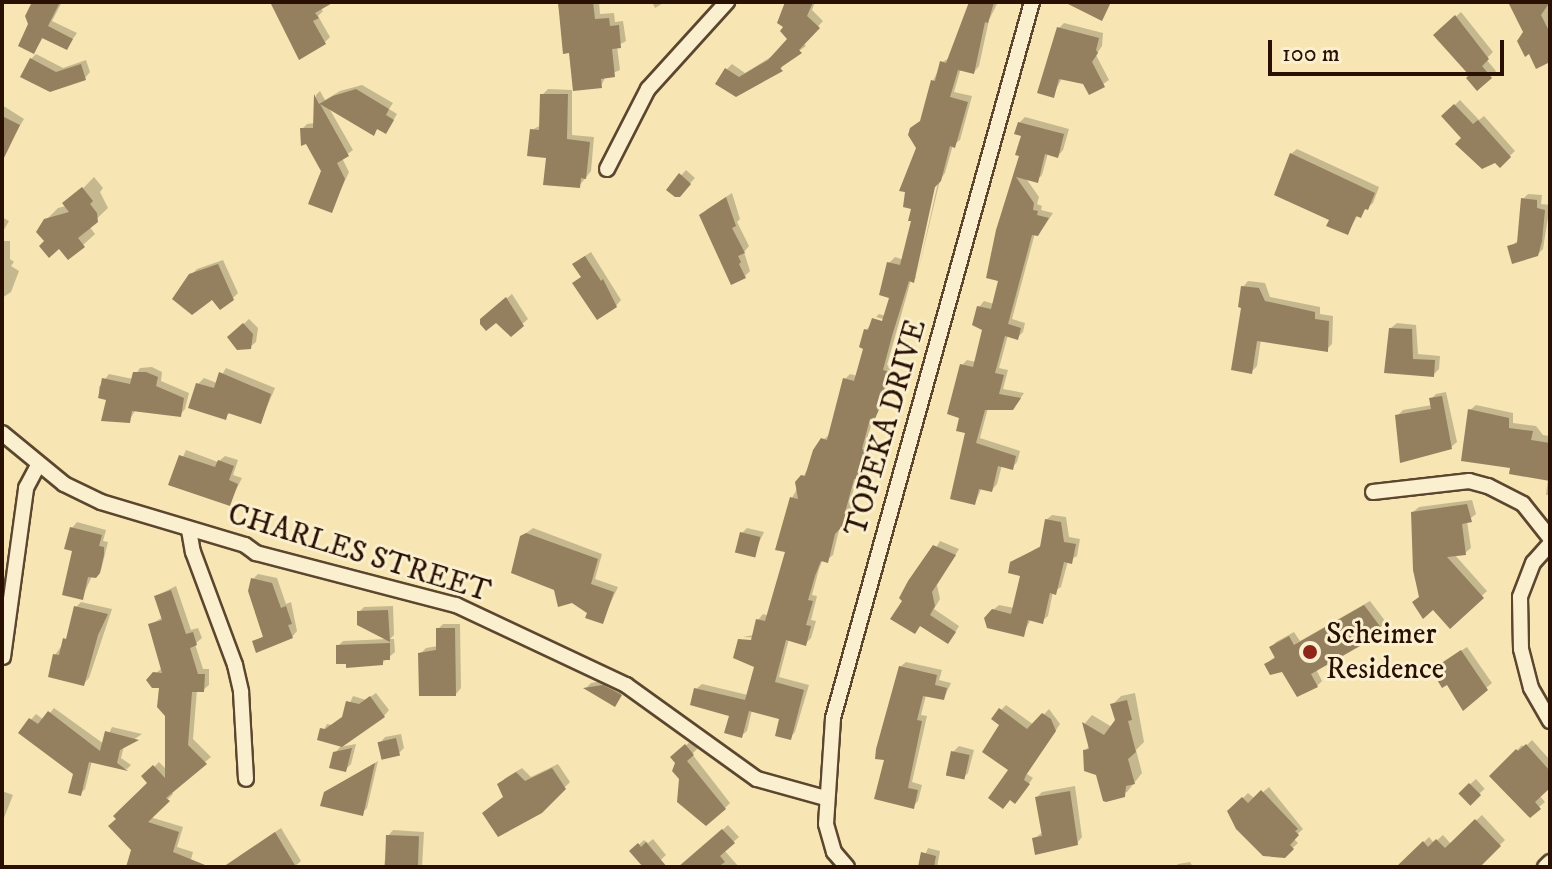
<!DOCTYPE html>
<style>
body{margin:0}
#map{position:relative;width:1552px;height:869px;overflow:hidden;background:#f7e6b3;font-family:"IM FELL DW Pica",serif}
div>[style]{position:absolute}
.shadow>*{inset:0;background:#0003;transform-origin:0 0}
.building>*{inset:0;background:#947f5f;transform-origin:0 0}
.roads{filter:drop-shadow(2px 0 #5c462f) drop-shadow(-2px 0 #5c462f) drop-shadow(0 2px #5c462f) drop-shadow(0 -2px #5c462f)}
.street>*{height:14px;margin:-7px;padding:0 7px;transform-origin:7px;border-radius:7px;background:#faefce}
.dots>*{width:22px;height:22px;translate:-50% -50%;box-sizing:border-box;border:4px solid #faefce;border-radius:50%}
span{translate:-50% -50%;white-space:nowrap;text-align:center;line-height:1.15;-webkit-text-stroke:6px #faefce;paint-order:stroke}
.street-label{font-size:30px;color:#291003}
.poi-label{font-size:30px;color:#291003}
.left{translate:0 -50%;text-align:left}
.frame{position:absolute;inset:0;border:4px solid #291003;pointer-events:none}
.scale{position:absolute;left:1268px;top:40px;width:236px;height:36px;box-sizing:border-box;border:4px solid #291003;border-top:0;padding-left:10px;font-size:24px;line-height:28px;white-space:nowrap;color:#291003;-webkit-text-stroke:6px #faefce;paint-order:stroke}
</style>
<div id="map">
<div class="shadow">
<div style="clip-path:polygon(33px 2px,62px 2px,52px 21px,77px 33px,67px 47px,44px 36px,34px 52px,31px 24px)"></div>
<div style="clip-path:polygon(272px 2px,329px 2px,320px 7px,323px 11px,318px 16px,330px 37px,325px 42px)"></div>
<div style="clip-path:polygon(558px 2px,599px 2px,600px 14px,614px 13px,615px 22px,623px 21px,626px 41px,617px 46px,620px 70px,606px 76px,601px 86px,571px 51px,565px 51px)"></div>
<div style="clip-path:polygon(652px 2px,665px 2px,655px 8px)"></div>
<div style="clip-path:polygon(787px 2px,815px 2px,812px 10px,823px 21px,803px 43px,806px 46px,784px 62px,781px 69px,736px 95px,727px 69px,732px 64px,745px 73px,774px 55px,790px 38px)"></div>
<div style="clip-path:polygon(971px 2px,998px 2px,989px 20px,979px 66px,974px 72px,961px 68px,954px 92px,972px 96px,960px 140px,953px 145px,945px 173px,940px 180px,917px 276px,939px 178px,935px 177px,913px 277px,917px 277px,911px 280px,887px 365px,894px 367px,886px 397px,873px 418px,866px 444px,873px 446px,863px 472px,856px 479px,850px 504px,859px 506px,840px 526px,833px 555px,827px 560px,823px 559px,819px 569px,812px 595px,817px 596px,811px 620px,816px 621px,811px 638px,806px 643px,789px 639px,779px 677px,809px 685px,795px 732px,790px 738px,782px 718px,752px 710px,747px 731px,741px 736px,731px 715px,696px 689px,702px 684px,748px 695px,756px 666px,740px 640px,760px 642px,761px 638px,743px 637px,754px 635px,758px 620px,763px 614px,769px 616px,788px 551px,792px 498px,823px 440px,830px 434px,845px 379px,850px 374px,858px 376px,866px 348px,866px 330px,874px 321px,893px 322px,876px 317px,879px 314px,886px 316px,891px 296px,889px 263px,895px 257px,904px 260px,914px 220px,918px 148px,911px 129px,923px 120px,933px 81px,942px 62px,950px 58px)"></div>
<div style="clip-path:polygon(1514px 2px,1550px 2px,1550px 59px,1525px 33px)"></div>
<div style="clip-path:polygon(1461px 12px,1493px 52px,1486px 59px,1496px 71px,1477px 88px,1472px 75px,1436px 35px)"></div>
<div style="clip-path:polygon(1064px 23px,1103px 33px,1102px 46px,1096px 55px,1109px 80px,1090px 93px,1085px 83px,1062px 78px,1053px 95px,1059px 28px)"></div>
<div style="clip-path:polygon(36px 54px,63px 68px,86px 60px,90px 72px,85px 78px,50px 89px,31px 59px)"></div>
<div style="clip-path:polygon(362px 85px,393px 103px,389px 109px,397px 114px,390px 126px,379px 127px,373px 133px,329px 108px,353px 150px,342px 158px,349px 172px,331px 211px,324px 171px,302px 129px,307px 124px,315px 123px,316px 95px,320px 91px,325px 100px,340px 91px)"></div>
<div style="clip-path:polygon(548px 89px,572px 90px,572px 135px,594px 137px,591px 171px,579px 186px,548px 157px,532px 130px,541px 125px,542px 95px)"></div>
<div style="clip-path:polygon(1460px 100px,1479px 120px,1484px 116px,1515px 151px,1500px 165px,1496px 160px,1491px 165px,1444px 116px)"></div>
<div style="clip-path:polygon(2px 105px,24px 119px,9px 144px,2px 141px)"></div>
<div style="clip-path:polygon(1025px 117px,1069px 129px,1063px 150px,1058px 156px,1048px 153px,1042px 175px,1037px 180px,1025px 177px,1039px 197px,1037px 204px,1042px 206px,1041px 210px,1053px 213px,1043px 228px,1035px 233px,1012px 319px,1025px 323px,1023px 332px,1017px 338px,1008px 335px,999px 368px,1008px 370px,1003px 389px,1024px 393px,1018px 402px,988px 408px,980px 438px,1020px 451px,1017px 462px,1012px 468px,1002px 465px,997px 484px,992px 490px,982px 487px,975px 503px,967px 432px,962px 416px,962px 365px,967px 360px,976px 362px,984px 329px,979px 307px,984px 301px,994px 304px,1001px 279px,988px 276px,1021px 155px,1023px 135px,1019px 123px)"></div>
<div style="clip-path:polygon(1297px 149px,1379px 187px,1373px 203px,1358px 215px,1347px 233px,1332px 219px,1291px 154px)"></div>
<div style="left:686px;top:170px;width:12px;height:25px;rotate:42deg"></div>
<div style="clip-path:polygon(94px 177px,103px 188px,100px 192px,108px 208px,89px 226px,95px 234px,69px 258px,59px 247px,47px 241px,46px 220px,58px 208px,66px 206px)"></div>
<div style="clip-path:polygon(732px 193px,740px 219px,737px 222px,749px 246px,744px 252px,750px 271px,745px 276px,706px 210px)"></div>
<div style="clip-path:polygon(1528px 194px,1542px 195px,1541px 204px,1550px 205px,1543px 249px,1537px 255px,1510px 247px,1519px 240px,1523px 199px)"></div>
<div style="clip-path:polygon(2px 217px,9px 221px,2px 233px)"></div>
<div style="clip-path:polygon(2px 241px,10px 241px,10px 259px,14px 262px,11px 266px,19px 271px,11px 292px,2px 298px)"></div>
<div style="clip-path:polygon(591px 252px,621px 300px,616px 306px,582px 276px,580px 259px)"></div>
<div style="clip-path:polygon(223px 260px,238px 293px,233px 298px,191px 275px,197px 269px)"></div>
<div style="clip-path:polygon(1248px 281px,1265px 283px,1270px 297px,1320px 307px,1320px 314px,1333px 316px,1332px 344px,1327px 349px,1261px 339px,1257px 366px,1251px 372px,1243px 287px)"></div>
<div style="clip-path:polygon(512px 294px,528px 319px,511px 334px,488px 314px)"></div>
<div style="clip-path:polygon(249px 319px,258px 328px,256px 342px,250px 347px,230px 337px)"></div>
<div style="clip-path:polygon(1397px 323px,1416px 325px,1418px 354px,1440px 356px,1439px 369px,1433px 375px,1387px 371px,1391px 328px)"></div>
<div style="clip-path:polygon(152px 367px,162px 372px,161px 381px,189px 393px,185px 409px,180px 415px,136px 409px,129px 421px,109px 398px,99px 396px,99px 387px,109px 374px,133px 379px,140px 368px)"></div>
<div style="clip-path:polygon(226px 368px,275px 388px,261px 421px,231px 412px,225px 417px,198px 384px,204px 378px,217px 383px)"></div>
<div style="clip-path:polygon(1446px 392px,1457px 442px,1451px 447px,1397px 416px,1403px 410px,1432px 405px,1431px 399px,1436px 394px)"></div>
<div style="clip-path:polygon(1476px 405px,1513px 413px,1513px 423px,1536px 426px,1543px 435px,1550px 436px,1550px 495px,1546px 495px,1548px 479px,1512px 466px,1470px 410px)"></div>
<div style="clip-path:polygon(186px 450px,218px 462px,225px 456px,238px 460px,233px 475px,242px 478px,229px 504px,171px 484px)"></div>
<div style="clip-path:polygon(1472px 500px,1476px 514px,1467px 521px,1471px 548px,1465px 553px,1454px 554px,1487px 591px,1450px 626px,1421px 596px,1413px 512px,1419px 507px)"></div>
<div style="clip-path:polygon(1052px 515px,1066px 517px,1069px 537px,1080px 539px,1077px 556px,1068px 561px,1061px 587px,1053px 592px,1048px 616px,1042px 621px,1031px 619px,1023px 634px,993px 610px,999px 605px,1014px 608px,1022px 574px,1012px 563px,1042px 545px,1046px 520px)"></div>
<div style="clip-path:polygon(77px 522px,106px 530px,103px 541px,108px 542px,101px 570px,92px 576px,82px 598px,72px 528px)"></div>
<div style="clip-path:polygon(533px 528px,602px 554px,595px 579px,618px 587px,602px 621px,556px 589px,521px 537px)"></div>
<div style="clip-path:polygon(747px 528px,764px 532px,753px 555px,742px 533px)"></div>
<div style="clip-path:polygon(940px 541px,959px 549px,937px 585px,940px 599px,934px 609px,959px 626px,953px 636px,905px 600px)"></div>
<div style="clip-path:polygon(258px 574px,277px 578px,286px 604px,291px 602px,297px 631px,292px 637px,254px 642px,265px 635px,253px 579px)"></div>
<div style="clip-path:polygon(176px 586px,191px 630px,198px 628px,202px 638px,195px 644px,203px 669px,209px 669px,209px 685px,203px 690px,197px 690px,193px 739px,211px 757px,171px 791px,173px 794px,150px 817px,183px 827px,177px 847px,193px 852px,189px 867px,128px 867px,150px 783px,144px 777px,159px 762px,167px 770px,167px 715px,161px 686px,148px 680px,162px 668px,150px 625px,163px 617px,156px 596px)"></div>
<div style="clip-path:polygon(1370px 601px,1386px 622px,1366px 640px,1316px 669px,1322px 681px,1317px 686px,1266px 664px,1276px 656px,1271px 648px,1276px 642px,1294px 632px,1300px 641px)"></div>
<div style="clip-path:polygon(81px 602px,112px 609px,89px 678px,84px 683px,55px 655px,70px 634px,76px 607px)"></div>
<div style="clip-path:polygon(393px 606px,394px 635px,390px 639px,394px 639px,395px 652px,382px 663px,338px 646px,343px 641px,387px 639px,359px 612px,364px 607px)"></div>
<div style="clip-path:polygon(443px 624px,460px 624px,461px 688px,456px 694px,420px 654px,426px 648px,438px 646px,438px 629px)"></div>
<div style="clip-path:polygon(1467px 647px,1492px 683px,1486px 688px,1444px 662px)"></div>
<div style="clip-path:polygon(906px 662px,942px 670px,939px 680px,951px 683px,944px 698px,926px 695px,921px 715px,927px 716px,912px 782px,922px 785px,918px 801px,913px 806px,886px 759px,900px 667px)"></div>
<div style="clip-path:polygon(610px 680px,626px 687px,614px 705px,586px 688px,591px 683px)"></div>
<div style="clip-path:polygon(376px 693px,389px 710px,384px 716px,319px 739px,327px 724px,332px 725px,344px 716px,353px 696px,366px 700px)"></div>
<div style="clip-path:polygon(1135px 693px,1144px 742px,1136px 750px,1142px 773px,1127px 792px,1104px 798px,1098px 773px,1085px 751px,1090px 745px,1085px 723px,1092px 715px,1112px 727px,1117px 720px,1112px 705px,1121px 696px)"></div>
<div style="clip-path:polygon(1006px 705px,1034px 725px,1049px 709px,1060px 724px,1027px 774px,1033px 778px,1020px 796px,1001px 724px,1001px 710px)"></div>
<div style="clip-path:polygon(54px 708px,104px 744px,112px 727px,142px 734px,124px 746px,121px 758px,131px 765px,127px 769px,92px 761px,85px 789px,80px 794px,75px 773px,20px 732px,36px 714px,44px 720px)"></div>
<div style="clip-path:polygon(401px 734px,404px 748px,398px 754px,380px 743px,385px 737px)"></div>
<div style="clip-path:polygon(692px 740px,698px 748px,692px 754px,730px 803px,725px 808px,673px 757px)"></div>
<div style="clip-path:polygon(1532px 740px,1550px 760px,1550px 786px,1539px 795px,1545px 802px,1528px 816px,1492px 777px,1522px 745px,1524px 748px)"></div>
<div style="clip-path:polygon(356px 744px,351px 764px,346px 769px,335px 753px,340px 747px)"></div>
<div style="clip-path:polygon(959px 746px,974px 750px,968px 773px,963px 778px,953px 752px)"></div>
<div style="clip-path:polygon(378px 761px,367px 808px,362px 813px,325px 793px)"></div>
<div style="clip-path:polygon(558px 764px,570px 782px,564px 788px,505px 797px,504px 779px,522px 768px,531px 777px)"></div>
<div style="left:1476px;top:779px;width:13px;height:21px;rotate:48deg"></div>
<div style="clip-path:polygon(1075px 786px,1082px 837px,1077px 843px,1035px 838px,1043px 832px,1037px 797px,1042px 792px)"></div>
<div style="clip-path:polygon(1269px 787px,1303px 829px,1293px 838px,1298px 843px,1284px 856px,1229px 812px,1248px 793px,1255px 799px)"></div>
<div style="clip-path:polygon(2px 791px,13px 795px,2px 823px)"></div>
<div style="clip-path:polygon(1482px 815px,1505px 840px,1486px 858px,1459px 867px,1401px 865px,1429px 837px,1434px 843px,1443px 835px,1451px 844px)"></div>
<div style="clip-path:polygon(728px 825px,739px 837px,724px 850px,739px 867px,681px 867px)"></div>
<div style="clip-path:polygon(281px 828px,301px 861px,294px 867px,230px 867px,241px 855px)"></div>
<div style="clip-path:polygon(393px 830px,424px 832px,422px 867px,384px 867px,388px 836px)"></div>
<div style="clip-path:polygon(653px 839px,666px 855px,653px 867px,646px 867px,632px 851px,644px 840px,648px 843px)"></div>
<div style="clip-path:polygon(928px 848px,940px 851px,937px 867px,920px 867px)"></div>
<div style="clip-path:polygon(1190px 862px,1193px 867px,1175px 867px,1178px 864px)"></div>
</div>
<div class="building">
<div style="clip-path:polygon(32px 2px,60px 2px,48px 26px,73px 39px,67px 50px,42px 38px,34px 54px,18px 46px,28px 24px,25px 16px)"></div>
<div style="clip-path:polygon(270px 2px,334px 2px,315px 13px,319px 18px,313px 21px,326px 44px,299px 60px)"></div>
<div style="clip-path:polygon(558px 2px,593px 2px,595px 19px,609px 18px,610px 26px,619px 25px,621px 48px,612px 49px,615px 77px,601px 79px,602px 88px,573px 91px,569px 53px,563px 54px)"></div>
<div style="clip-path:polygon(785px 2px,813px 2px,807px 16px,820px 28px,799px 50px,802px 53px,780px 68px,783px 71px,736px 97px,715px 84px,725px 68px,739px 77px,768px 60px,787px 39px,780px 31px,783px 27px,777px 23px)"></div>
<div style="clip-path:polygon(969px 2px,994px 2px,988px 23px,985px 22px,974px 74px,958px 70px,950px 97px,968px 102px,955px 148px,950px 146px,941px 181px,935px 187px,914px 283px,909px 281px,892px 336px,883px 370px,890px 372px,881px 405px,874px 421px,870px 419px,862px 449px,869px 451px,858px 480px,854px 479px,846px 509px,856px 512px,835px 534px,828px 563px,821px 561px,815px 576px,808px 600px,813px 601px,806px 625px,811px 626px,806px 646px,786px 640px,775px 682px,804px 690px,791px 740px,775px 736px,779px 719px,749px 711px,742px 738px,724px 733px,729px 716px,690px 705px,694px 688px,745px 700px,754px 667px,733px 658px,738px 639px,751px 640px,756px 619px,765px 621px,785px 552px,775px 550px,790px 497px,798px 499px,795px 482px,801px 475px,805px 476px,813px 450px,821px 438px,827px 440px,843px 378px,854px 381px,863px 349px,859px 347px,864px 329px,868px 330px,872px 318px,882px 321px,889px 298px,879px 295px,887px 262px,900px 265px,911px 221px,908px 221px,911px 209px,903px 207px,905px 192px,899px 191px,916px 148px,908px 135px,910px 128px,920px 121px,931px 80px,935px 81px,940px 61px,946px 63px)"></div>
<div style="clip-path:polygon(1064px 2px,1111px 2px,1102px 21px)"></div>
<div style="clip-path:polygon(1508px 2px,1550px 2px,1541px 15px,1550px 33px,1550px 62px,1536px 69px,1529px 54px,1525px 57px,1517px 41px,1523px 32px)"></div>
<div style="clip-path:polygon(1455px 15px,1489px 59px,1482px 66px,1492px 78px,1477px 91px,1466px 78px,1469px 75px,1433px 35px)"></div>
<div style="clip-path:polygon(1057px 27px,1099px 38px,1096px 50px,1098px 53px,1092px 62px,1105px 87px,1089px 95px,1083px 84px,1059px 79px,1054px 98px,1037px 93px)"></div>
<div style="clip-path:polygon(30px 58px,56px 72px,81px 64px,86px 80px,50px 92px,20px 77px)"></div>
<div style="clip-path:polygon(356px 89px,389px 109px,386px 115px,394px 120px,386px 134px,377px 129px,374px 136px,320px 104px,349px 156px,337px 163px,345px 179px,332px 213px,308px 204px,321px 171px,306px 144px,301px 146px,300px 128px,313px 128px,314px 94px,319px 104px,333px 96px)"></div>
<div style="clip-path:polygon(540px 94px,568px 94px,567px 139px,590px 142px,586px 179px,581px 178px,580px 188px,543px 185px,546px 158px,527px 156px,530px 129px,539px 130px)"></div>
<div style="clip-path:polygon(1454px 104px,1473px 124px,1478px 120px,1511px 157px,1500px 168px,1495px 163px,1482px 169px,1455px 144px,1461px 138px,1441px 116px)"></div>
<div style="clip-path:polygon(2px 116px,20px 125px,2px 162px)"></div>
<div style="clip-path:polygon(1018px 122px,1064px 134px,1058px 158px,1045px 154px,1038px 183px,1016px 177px,1034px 203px,1033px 210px,1038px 211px,1037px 215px,1049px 218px,1038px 236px,1032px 235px,1008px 324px,1021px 328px,1018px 340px,1005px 336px,995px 373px,1004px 375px,999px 394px,1021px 398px,1013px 410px,985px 410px,976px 443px,1016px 456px,1013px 470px,998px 466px,992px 492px,979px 489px,975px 505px,950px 499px,965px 433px,956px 431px,959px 418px,947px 414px,960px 364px,973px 367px,982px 330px,972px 325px,977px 306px,991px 309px,998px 281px,986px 278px,996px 230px,1019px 156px,1015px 155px,1021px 136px,1014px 134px)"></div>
<div style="clip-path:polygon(1290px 153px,1375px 193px,1368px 210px,1365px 209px,1361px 218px,1356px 216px,1348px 235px,1326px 226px,1329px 220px,1274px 195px)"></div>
<div style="clip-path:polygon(679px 173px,691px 184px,680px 197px,675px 197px,666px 190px)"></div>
<div style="clip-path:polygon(82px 187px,93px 201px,90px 204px,97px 213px,98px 222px,78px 238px,85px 247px,68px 260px,59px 249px,49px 258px,39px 246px,44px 241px,36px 232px,44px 219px,69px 212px,62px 203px)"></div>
<div style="clip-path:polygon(726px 197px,736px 226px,732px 228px,745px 253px,738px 256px,741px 262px,739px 264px,746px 278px,731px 285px,699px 215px)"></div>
<div style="clip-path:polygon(1521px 198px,1537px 200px,1537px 208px,1545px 210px,1542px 241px,1538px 256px,1512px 264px,1507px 246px,1517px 243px)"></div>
<div style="clip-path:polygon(585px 256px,601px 281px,603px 279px,617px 307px,597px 320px,572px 283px,581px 277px,572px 264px)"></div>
<div style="clip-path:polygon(218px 264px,234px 300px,220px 310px,212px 300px,192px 315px,172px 299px,189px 274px)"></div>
<div style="clip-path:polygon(1241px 286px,1259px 288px,1265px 301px,1315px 312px,1315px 319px,1329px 321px,1328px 352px,1257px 341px,1252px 374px,1231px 370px,1241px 308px,1238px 307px)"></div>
<div style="clip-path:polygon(506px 297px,524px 326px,511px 337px,496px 323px,486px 331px,480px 324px,480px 319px)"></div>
<div style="clip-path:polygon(243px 323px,253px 334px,251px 349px,237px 350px,227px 337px)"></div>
<div style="clip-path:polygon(1389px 328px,1412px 329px,1413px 359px,1435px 360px,1434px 377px,1384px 373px)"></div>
<div style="clip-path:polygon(133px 372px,146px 372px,158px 377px,156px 386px,184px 398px,181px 417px,132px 411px,130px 423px,101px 421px,106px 400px,98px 398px,102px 378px,130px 384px)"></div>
<div style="clip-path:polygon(219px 372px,271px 394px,261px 424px,228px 413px,226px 420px,188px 408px,196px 383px,214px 388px)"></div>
<div style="clip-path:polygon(1442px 396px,1452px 449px,1400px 463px,1395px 415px,1431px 409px,1429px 398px)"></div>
<div style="clip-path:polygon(1468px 409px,1509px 418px,1509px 428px,1533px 431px,1531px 440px,1550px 443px,1550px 481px,1509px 474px,1510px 468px,1461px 461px)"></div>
<div style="clip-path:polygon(179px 455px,215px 467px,218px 460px,234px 466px,229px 480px,238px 484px,230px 506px,168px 485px)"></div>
<div style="clip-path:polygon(1467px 504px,1472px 522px,1462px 524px,1466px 555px,1447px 557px,1484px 598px,1450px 629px,1433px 610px,1423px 619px,1412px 602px,1419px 597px,1413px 570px,1411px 512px)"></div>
<div style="clip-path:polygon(1045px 519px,1061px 522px,1064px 542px,1076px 544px,1072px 564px,1064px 562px,1056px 595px,1050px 593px,1043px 624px,1028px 620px,1024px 637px,987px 628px,984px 618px,992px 609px,1011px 614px,1020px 576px,1008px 573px,1010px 562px,1040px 547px)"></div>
<div style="clip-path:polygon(70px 527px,102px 535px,99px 546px,104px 547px,104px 555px,100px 573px,96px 578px,88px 577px,83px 600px,62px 595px,72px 551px,64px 549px)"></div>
<div style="left:740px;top:532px;width:21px;height:21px;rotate:14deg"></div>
<div style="clip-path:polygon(526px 533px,598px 559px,591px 584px,614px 592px,603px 624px,585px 618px,587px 613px,572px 603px,558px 607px,554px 590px,511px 573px,520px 536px)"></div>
<div style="clip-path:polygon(933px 545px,956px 555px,932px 592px,935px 606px,930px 615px,956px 632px,948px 644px,920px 626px,915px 634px,890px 619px,902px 601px,899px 598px,908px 581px)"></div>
<div style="clip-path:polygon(251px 578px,272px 583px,281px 608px,286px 606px,292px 624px,288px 625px,293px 638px,256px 653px,252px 641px,263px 637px,248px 591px)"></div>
<div style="clip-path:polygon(171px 590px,186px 634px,193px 632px,197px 645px,190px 648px,198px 674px,205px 674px,204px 692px,192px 692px,188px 745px,207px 764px,166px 798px,170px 801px,148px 822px,179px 832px,173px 852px,210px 867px,126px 867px,131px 850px,108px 826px,116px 819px,113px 816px,147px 783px,141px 776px,153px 765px,165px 778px,165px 716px,157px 707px,159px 688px,152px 688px,146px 680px,153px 672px,162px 673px,148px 624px,162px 620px,154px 596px)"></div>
<div style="clip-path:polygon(1364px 605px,1382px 629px,1365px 639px,1367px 642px,1311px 674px,1318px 687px,1297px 697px,1282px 672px,1270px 675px,1264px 664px,1275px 658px,1269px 647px,1289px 636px,1294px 645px)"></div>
<div style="clip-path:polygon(74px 606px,108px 614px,98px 635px,84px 686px,48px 677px,53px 654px,59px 655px,63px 638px,66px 639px)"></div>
<div style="clip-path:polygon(388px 610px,390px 642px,357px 625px,357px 611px)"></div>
<div style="clip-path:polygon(436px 628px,455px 628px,456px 696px,419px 696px,418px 653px,436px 650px)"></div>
<div style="clip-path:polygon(390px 643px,390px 660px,383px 660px,383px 665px,346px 668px,346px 664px,336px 664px,336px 645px)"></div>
<div style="clip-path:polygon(1461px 650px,1488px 690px,1463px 711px,1447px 685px,1442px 688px,1436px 678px,1441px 673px,1437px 666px)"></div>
<div style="clip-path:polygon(899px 666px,937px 675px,935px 685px,947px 688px,944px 700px,923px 696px,917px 720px,922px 721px,908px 788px,918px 790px,914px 809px,874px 799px,884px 760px,875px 759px,876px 749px)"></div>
<div style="clip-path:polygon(603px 685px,622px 695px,615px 707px,583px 688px)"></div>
<div style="clip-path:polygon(370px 696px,385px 717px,342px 747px,317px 740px,320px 728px,325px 729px,342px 717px,346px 701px,359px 704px)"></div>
<div style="clip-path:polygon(1127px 700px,1132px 720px,1128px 721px,1136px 752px,1128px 759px,1135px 784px,1126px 786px,1125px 797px,1106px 802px,1103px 801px,1096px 775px,1084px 771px,1083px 750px,1089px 749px,1082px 722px,1104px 735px,1115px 720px,1110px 704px)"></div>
<div style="clip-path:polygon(999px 708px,1027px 729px,1042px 713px,1051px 719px,1056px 731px,1026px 775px,1024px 780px,1030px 784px,1015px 804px,1010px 800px,1003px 809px,988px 798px,1008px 770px,982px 752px,999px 725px,991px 719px)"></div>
<div style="clip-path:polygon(48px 711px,100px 751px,105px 731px,139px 740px,120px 750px,117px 763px,128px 771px,89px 762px,81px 796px,68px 793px,73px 774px,18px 733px,29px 718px,38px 724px)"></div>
<div style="left:396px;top:738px;width:18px;height:19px;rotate:77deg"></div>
<div style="clip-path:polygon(685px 744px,694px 755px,687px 761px,726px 809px,706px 826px,677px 802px,679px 779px,672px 771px,675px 763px,670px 757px)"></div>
<div style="clip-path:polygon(1526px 744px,1550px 771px,1550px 788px,1535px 802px,1541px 809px,1530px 818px,1489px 776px,1516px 749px,1518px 751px)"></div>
<div style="clip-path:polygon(352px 748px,346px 772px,329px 768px,333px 752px)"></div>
<div style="left:951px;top:751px;width:19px;height:25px;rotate:12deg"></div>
<div style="clip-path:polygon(375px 763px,363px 816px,320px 806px,324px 792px)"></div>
<div style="clip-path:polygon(552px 768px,566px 789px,542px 813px,498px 837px,482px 813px,503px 797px,497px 784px,516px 772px,525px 781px)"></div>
<div style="left:1469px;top:783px;width:17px;height:15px;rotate:45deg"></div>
<div style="clip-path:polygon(1261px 790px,1298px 829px,1295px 831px,1299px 835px,1290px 845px,1294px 849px,1285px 858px,1263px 856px,1236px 829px,1227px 811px,1242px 797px,1248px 803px)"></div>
<div style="clip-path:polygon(1070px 791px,1078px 845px,1035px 855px,1032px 838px,1042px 836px,1035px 797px)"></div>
<div style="clip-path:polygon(1475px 819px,1501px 846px,1480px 867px,1396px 867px,1423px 841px,1428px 847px,1436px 839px,1445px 848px)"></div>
<div style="clip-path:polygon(722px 829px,735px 843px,720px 856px,725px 862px,718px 867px,678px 867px)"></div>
<div style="clip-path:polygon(275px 832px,296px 867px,223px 867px)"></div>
<div style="left:386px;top:835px;width:33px;height:32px;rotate:2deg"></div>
<div style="clip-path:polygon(646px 842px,667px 867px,643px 867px,629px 851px,638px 843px,641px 847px)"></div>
<div style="clip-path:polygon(921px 852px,936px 856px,934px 867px,918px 867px)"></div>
</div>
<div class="roads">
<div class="street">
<div style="left:607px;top:169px;width:90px;rotate:-62.9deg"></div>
<div style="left:648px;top:89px;width:118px;rotate:-47.8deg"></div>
<div style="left:2px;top:433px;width:80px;rotate:39.4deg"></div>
<div style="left:64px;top:484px;width:41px;rotate:25.9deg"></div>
<div style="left:101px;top:502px;width:150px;rotate:16.6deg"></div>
<div style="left:245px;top:545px;width:14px;rotate:36deg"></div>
<div style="left:256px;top:553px;width:207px;rotate:14.6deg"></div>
<div style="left:456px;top:605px;width:188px;rotate:25.2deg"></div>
<div style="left:626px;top:685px;width:161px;rotate:35.7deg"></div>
<div style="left:757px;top:779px;width:71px;rotate:15.6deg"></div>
<div style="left:1373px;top:492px;width:97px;rotate:-6.5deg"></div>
<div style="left:1469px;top:481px;width:20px;rotate:15deg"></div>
<div style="left:1488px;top:486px;width:39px;rotate:27deg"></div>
<div style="left:1523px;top:504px;width:43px;rotate:51.5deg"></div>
<div style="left:189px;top:530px;width:22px;rotate:80deg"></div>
<div style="left:193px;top:552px;width:121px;rotate:69.6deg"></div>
<div style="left:235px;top:665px;width:28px;rotate:77deg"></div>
<div style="left:241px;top:692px;width:87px;rotate:86.7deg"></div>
<div style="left:1550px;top:544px;width:25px;rotate:132deg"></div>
<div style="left:1533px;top:563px;width:36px;rotate:111deg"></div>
<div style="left:1520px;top:597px;width:52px;rotate:88.9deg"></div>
<div style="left:1521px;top:649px;width:40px;rotate:75.6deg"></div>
<div style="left:1531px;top:688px;width:38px;rotate:60deg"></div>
<div style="left:3px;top:657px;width:171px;rotate:-82.2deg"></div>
<div style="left:26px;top:488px;width:26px;rotate:-62deg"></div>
<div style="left:847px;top:867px;width:20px;rotate:-131deg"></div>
<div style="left:834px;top:852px;width:29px;rotate:-106deg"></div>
<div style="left:826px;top:824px;width:106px;rotate:-86.2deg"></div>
<div style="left:833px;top:718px;width:743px;rotate:-74.47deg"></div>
<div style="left:1545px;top:867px;width:7px;rotate:-45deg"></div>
</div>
</div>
<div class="dots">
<div style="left:1310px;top:652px;background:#8f2418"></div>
</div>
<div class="street-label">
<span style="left:887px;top:428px;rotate:-74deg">TOPEKA DRIVE</span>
<span style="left:359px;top:554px;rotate:17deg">CHARLES STREET</span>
</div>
<div class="poi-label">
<span class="left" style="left:1326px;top:652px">Scheimer<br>Residence</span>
</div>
<div class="frame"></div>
<div class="scale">100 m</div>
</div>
